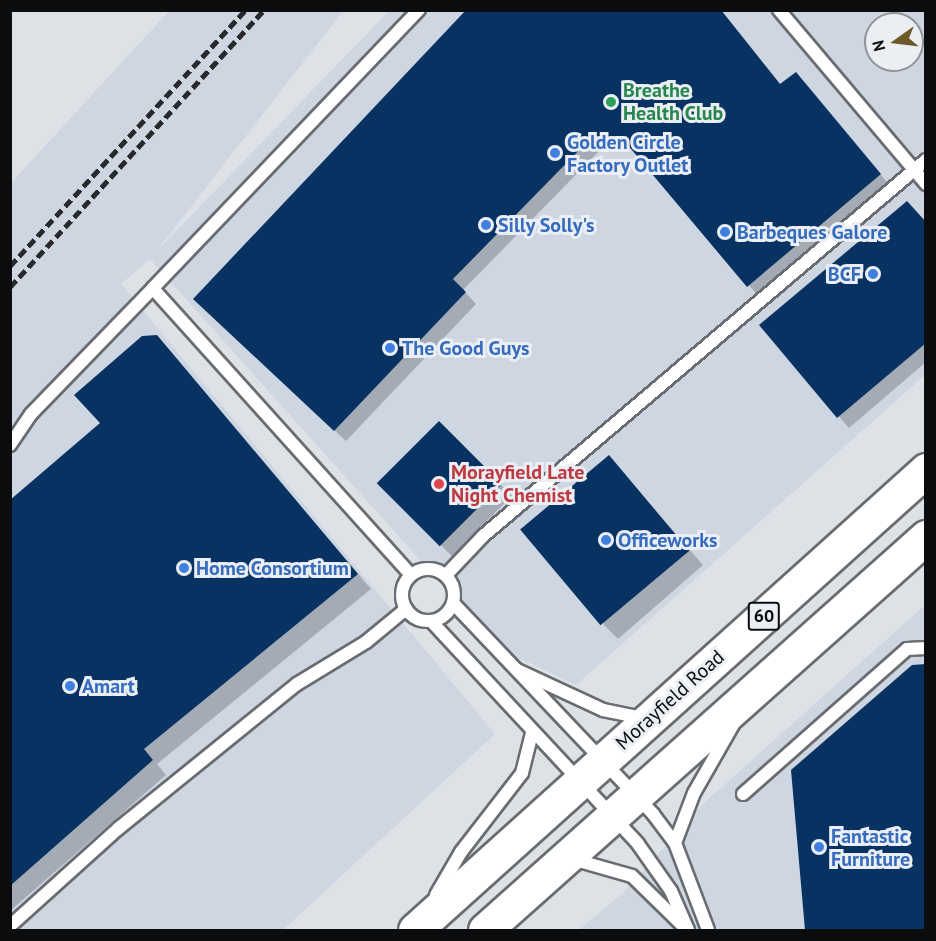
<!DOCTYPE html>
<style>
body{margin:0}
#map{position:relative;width:936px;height:941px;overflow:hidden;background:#dee2e7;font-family:"PT Sans",sans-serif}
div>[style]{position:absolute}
.built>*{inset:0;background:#cdd6e1}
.shadow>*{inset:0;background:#0003;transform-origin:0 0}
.building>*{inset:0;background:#083262;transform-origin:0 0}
.roads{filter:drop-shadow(2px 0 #696c70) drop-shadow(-2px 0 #696c70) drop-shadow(0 2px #696c70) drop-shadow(0 -2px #696c70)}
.service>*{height:12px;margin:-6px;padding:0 6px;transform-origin:6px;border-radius:6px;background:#fff}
.service>.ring{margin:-6px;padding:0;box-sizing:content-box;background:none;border:12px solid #fff;border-radius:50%}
.primary>*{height:33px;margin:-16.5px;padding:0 16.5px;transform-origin:16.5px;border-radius:16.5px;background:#fff}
.rail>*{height:4.5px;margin-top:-2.25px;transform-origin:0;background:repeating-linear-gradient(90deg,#28292c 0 9px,transparent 0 13.5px)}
.dots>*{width:16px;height:16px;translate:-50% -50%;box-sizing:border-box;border:3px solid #ebeff4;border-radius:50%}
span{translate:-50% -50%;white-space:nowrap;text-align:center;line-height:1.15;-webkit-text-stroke:6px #ebeff4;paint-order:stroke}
.shield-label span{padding:2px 4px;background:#ebeff4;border:2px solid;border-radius:4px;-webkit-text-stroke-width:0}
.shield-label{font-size:18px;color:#0b0c0e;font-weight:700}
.leisure-label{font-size:20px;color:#27864d;font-weight:700}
.left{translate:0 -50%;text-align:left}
.shop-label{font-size:20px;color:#366cbe;font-weight:700}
.right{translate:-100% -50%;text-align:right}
.health-label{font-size:20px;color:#be3a42;font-weight:700}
.street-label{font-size:20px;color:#0b0c0e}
.frame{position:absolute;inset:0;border:12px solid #0b0c0e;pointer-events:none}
.north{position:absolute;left:864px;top:12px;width:60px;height:60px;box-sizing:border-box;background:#ebeff4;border:2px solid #919498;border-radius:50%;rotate:256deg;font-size:16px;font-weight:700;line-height:24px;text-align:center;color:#0b0c0e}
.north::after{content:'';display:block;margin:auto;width:21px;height:27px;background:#6e5a29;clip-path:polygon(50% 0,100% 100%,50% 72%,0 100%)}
</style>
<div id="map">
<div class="built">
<div style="clip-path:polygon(evenodd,169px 11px,343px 11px,155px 253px,389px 11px,925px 11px,925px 375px,576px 685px,500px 649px,150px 259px,121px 284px,495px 734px,283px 930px,11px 930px,10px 184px,169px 11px,876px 24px,912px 24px,912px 60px,876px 60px,876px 24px)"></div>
<div style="clip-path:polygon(925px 605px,925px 930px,579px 930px,625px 891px,703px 804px)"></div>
</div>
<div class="shadow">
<div style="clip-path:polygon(721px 10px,781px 85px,807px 85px,890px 186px,759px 297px,632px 148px,604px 146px,463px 290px,476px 304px,346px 441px,205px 310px)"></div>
<div style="clip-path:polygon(926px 223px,926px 362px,849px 428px,761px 326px)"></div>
<div style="clip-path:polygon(156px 336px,371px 589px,157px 764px,166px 775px,10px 911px,10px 502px,102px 423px)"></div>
<div style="left:439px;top:423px;width:103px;height:85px;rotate:45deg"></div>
<div style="clip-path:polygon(609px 457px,703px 565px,618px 639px,604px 625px)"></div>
<div style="clip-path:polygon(926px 666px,926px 930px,806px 930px,792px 771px)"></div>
</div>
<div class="building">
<div style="clip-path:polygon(466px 10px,721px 10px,780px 84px,796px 72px,881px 174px,747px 287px,621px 137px,593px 136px,453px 279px,466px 292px,334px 431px,193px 299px)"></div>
<div style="clip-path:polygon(907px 201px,926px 222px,926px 343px,837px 418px,759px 325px)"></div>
<div style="clip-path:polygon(157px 335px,358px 574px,144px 749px,153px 760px,10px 886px,10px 500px,100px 423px,74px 395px,142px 336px)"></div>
<div style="left:439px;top:421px;width:89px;height:88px;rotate:45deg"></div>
<div style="left:609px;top:455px;width:125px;height:116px;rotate:50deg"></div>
<div style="clip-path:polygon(926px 664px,926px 930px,805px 930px,791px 770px,912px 665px)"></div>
</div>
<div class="roads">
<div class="service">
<div style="left:779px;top:10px;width:228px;rotate:49.8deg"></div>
<div style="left:10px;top:445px;width:37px;rotate:-56deg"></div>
<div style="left:31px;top:414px;width:175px;rotate:-45.9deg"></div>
<div class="ring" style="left:402px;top:569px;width:40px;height:40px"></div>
<div style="left:411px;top:575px;width:386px;rotate:-132deg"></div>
<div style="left:153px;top:288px;width:385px;rotate:-46.3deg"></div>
<div style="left:446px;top:575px;width:54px;rotate:-46.5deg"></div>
<div style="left:483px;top:536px;width:581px;rotate:-40.32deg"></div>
<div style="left:453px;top:603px;width:291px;rotate:46.5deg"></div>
<div style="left:653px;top:814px;width:36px;rotate:53deg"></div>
<div style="left:675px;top:843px;width:93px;rotate:69.2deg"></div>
<div style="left:431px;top:621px;width:304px;rotate:47.1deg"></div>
<div style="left:638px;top:844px;width:57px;rotate:54.9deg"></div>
<div style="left:671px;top:891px;width:43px;rotate:66.4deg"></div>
<div style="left:517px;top:670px;width:95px;rotate:24.9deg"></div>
<div style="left:603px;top:710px;width:41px;rotate:11.3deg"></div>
<div style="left:743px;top:794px;width:219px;rotate:-41.5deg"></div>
<div style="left:907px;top:649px;width:19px;rotate:-3deg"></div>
<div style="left:675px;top:843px;width:53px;rotate:-69.2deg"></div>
<div style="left:694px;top:793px;width:83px;rotate:-60.3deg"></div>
<div style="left:572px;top:859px;width:62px;rotate:15.8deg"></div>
<div style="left:632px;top:876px;width:70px;rotate:44.4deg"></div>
<div style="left:436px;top:895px;width:50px;rotate:-59.8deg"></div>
<div style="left:461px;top:852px;width:100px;rotate:-52.3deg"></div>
<div style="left:522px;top:773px;width:41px;rotate:-76deg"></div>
<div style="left:10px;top:926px;width:147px;rotate:-42deg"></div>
<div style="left:119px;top:828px;width:229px;rotate:-39deg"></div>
<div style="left:297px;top:684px;width:81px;rotate:-31.3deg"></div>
<div style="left:366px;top:642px;width:52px;rotate:-39.5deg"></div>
</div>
<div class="primary">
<div style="left:415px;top:930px;width:688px;rotate:-41.99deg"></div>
<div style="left:485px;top:930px;width:591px;rotate:-41.71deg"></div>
</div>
</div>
<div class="rail">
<div style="left:10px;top:266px;width:348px;rotate:-47.4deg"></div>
<div style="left:10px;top:287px;width:376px;rotate:-47.5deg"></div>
</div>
<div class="dots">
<div style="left:611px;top:102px;background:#2e9e5b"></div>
<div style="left:555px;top:153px;background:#3f7fe0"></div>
<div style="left:486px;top:225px;background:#3f7fe0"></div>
<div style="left:725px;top:232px;background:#3f7fe0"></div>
<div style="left:873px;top:274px;background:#3f7fe0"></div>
<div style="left:390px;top:348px;background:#3f7fe0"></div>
<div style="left:439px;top:484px;background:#e0444e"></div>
<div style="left:606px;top:540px;background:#3f7fe0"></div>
<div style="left:184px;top:568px;background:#3f7fe0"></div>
<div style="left:70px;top:686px;background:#3f7fe0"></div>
<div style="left:819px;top:847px;background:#3f7fe0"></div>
</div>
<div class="shield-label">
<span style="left:764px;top:616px">60</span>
</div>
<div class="leisure-label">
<span class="left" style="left:623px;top:102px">Breathe<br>Health Club</span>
</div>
<div class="shop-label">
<span class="left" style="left:567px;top:154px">Golden Circle<br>Factory Outlet</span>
<span class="left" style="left:498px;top:225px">Silly Solly's</span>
<span class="left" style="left:737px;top:232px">Barbeques Galore</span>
<span class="right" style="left:861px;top:274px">BCF</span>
<span class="left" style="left:402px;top:348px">The Good Guys</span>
<span class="left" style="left:618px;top:540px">Officeworks</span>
<span class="left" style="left:196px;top:568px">Home Consortium</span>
<span class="left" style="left:82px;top:686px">Amart</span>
<span class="left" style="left:831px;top:848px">Fantastic<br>Furniture</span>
</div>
<div class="health-label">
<span class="left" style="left:451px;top:484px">Morayfield Late<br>Night Chemist</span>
</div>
<div class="street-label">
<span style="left:670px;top:700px;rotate:-42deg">Morayfield Road</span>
</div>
<div class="frame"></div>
<div class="north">N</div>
</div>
